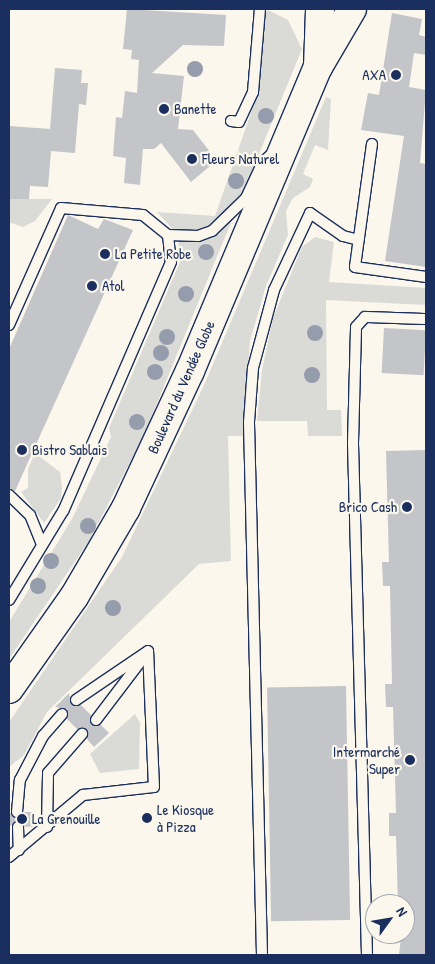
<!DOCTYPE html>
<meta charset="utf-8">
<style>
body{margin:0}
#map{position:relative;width:435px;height:964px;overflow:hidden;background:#fbf7ec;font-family:"Patrick Hand",sans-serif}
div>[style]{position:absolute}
.green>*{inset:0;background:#dadad7}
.building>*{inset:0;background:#c3c5c9;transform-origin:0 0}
.roads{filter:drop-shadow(1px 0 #1b2f5e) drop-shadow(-1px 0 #1b2f5e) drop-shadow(0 1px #1b2f5e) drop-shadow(0 -1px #1b2f5e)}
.service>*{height:10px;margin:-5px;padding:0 5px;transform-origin:5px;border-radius:5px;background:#fbf7ec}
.secondary>*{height:28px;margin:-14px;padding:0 14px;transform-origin:14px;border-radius:14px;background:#fbf7ec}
.trees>*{width:16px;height:16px;margin:-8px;border-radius:50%;background:#959cab}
.dots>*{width:14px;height:14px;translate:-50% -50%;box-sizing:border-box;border:2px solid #fbf7ec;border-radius:50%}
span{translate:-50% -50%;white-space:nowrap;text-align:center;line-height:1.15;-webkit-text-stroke:4.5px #fbf7ec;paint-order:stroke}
.poi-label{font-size:15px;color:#1b2f5e}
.right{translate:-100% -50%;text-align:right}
.left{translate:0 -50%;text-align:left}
.street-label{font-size:15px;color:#1b2f5e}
.frame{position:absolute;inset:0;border:10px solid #1b2f5e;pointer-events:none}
.north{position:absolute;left:365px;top:894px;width:50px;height:50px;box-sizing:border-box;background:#fbf7ec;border:1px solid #a1a7b3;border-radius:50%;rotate:58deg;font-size:14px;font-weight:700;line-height:20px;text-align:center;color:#1b2f5e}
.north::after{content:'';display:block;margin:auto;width:18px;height:22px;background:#1b2f5e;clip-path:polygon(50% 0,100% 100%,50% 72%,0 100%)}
</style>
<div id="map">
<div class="green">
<div style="clip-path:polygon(268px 10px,288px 20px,302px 49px,144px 435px,89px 541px,9px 659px,9px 622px,72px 519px,111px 437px,109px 428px,180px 262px,178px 235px,157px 212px,215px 216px,257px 96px,263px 16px)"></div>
<div style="clip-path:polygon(326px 97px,331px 99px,328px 150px,315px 145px,303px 174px,313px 179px,310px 187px,293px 198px,286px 211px,288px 235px,266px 286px,250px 341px,243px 436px,228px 436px,231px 561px,199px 564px,47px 712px,24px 755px,9px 767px,9px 722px,122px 557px,205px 383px)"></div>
<div style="clip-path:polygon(9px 199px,52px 199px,35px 221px,23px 227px,9px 222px)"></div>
<div style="clip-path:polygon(315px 237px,334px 242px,329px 282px,426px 288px,426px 305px,326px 300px,327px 410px,341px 410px,342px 436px,308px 436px,307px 421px,257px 421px,262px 370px,273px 318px,302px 247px)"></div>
<div style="clip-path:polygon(35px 453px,60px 472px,62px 487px,61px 498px,44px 523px,21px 492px,28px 488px,28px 469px)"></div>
<div style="clip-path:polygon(135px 714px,140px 723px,139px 769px,100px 773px,90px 754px)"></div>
</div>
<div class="building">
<div style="clip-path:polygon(127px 9px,226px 15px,224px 46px,183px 45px,152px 73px,184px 76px,178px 129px,193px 130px,211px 153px,210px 166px,191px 182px,161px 143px,154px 149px,143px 149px,140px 185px,124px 183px,126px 158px,113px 156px,116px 117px,122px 118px,125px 91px,137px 93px,139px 60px,131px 59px,132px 50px,123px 49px)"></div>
<div style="clip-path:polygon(392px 13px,422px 19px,419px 35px,426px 37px,426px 55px,414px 53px,409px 87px,426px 90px,420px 163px,426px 164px,426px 267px,385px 261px,404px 136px,361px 130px,368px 93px,379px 95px)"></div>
<div style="clip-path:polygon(55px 68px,82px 70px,81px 83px,88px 83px,86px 105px,79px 104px,75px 153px,51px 151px,48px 187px,30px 186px,29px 199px,9px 199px,9px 126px,50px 129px)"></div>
<div style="clip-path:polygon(68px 215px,98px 229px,104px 219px,133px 230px,15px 491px,9px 488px,9px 349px)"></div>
<div style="left:384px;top:328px;width:42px;height:45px;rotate:3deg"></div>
<div style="clip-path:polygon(426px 450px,426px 955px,399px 955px,405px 904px,398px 904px,396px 836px,389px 836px,389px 813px,396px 813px,393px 707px,386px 707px,385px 684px,392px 684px,390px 586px,383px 586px,382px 562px,389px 562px,386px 451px)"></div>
<div style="left:346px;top:686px;width:234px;height:79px;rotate:89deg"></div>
<div style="clip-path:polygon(69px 693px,71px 704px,81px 705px,91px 715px,92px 725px,101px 725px,109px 733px,94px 747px,87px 739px,87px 729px,77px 729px,67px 719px,67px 709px,55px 707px)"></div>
<div style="clip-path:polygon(9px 812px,17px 819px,24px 812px,35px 812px,35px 826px,25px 827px,17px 820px,9px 827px)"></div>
</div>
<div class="roads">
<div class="service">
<div style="left:231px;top:121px;width:8px;rotate:7deg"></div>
<div style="left:239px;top:122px;width:33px;rotate:-65deg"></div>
<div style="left:253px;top:92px;width:83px;rotate:-85.2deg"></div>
<div style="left:372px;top:144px;width:124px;rotate:97.9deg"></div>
<div style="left:355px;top:267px;width:72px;rotate:8deg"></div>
<div style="left:168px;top:235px;width:30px;rotate:2deg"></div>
<div style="left:198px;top:236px;width:15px;rotate:-20deg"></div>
<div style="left:212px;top:231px;width:47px;rotate:-44.1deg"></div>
<div style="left:246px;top:198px;width:40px;rotate:-65deg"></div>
<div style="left:263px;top:162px;width:13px;rotate:-42deg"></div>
<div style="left:9px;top:325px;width:128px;rotate:-66deg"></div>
<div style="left:61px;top:208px;width:82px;rotate:4.9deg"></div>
<div style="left:143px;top:215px;width:32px;rotate:39deg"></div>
<div style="left:168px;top:235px;width:27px;rotate:84deg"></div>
<div style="left:171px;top:262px;width:271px;rotate:113.4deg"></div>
<div style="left:63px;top:511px;width:104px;rotate:121.2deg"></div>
<div style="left:9px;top:495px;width:29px;rotate:44deg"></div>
<div style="left:30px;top:515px;width:32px;rotate:68deg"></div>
<div style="left:76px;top:700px;width:87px;rotate:-34.2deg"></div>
<div style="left:96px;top:720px;width:78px;rotate:-52.8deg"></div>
<div style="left:17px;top:812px;width:32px;rotate:-85deg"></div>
<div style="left:20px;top:780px;width:50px;rotate:-62.4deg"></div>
<div style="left:43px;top:736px;width:29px;rotate:-49deg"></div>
<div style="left:18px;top:827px;width:23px;rotate:88deg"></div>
<div style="left:47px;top:827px;width:54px;rotate:-88.9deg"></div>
<div style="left:48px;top:773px;width:52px;rotate:-48.9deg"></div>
<div style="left:9px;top:857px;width:97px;rotate:-40deg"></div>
<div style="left:83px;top:795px;width:71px;rotate:-6.4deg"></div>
<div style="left:154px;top:787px;width:136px;rotate:-92.5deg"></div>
<div style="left:262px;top:955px;width:533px;rotate:-91.4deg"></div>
<div style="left:249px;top:422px;width:54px;rotate:-85.8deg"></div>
<div style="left:253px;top:368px;width:81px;rotate:-74.9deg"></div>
<div style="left:274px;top:290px;width:85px;rotate:-64.9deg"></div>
<div style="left:310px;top:213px;width:40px;rotate:34.9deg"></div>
<div style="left:343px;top:236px;width:16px;rotate:14deg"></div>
<div style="left:367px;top:955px;width:512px;rotate:-91.57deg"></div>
<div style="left:353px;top:443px;width:116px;rotate:-88.5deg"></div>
<div style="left:356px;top:327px;width:13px;rotate:-48deg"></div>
<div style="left:365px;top:317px;width:61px;rotate:1.9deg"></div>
</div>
<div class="secondary">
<div style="left:318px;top:67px;width:58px;rotate:-88deg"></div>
<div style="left:9px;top:689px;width:113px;rotate:-54.8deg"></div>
<div style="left:74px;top:597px;width:103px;rotate:-59.7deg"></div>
<div style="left:126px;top:508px;width:151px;rotate:-65deg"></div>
<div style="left:190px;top:371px;width:330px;rotate:-67.2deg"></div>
<div style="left:318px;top:67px;width:67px;rotate:-59.6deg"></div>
</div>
</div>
<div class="trees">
<div style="left:195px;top:69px"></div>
<div style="left:266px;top:116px"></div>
<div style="left:236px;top:181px"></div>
<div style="left:206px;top:252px"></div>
<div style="left:186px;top:294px"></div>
<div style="left:315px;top:333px"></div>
<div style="left:167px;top:337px"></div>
<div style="left:161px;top:353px"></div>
<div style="left:155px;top:372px"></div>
<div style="left:312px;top:375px"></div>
<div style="left:137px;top:422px"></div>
<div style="left:88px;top:526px"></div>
<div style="left:51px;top:561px"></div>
<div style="left:38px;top:586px"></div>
<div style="left:113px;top:608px"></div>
</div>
<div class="dots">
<div style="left:396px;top:75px;background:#1b2f5e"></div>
<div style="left:164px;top:109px;background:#1b2f5e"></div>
<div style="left:192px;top:159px;background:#1b2f5e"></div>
<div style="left:105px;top:254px;background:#1b2f5e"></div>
<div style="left:92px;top:286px;background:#1b2f5e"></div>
<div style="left:22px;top:450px;background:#1b2f5e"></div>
<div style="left:407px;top:507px;background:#1b2f5e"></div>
<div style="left:410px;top:760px;background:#1b2f5e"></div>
<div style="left:147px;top:818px;background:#1b2f5e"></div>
<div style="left:22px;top:819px;background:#1b2f5e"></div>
</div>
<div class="poi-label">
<span class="right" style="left:386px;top:75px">AXA</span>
<span class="left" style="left:174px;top:109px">Banette</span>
<span class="left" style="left:202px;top:159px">Fleurs Naturel</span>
<span class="left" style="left:115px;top:254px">La Petite Robe</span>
<span class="left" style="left:102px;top:286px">Atol</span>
<span class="left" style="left:32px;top:450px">Bistro Sablais</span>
<span class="right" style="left:397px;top:507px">Brico Cash</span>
<span class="right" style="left:400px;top:760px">Intermarché<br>Super</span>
<span class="left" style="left:157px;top:818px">Le Kiosque<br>à Pizza</span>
<span class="left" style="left:32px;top:819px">La Grenouille</span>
</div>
<div class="street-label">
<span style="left:181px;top:387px;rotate:-66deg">Boulevard du Vendée Globe</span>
</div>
<div class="frame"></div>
<div class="north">N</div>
</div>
